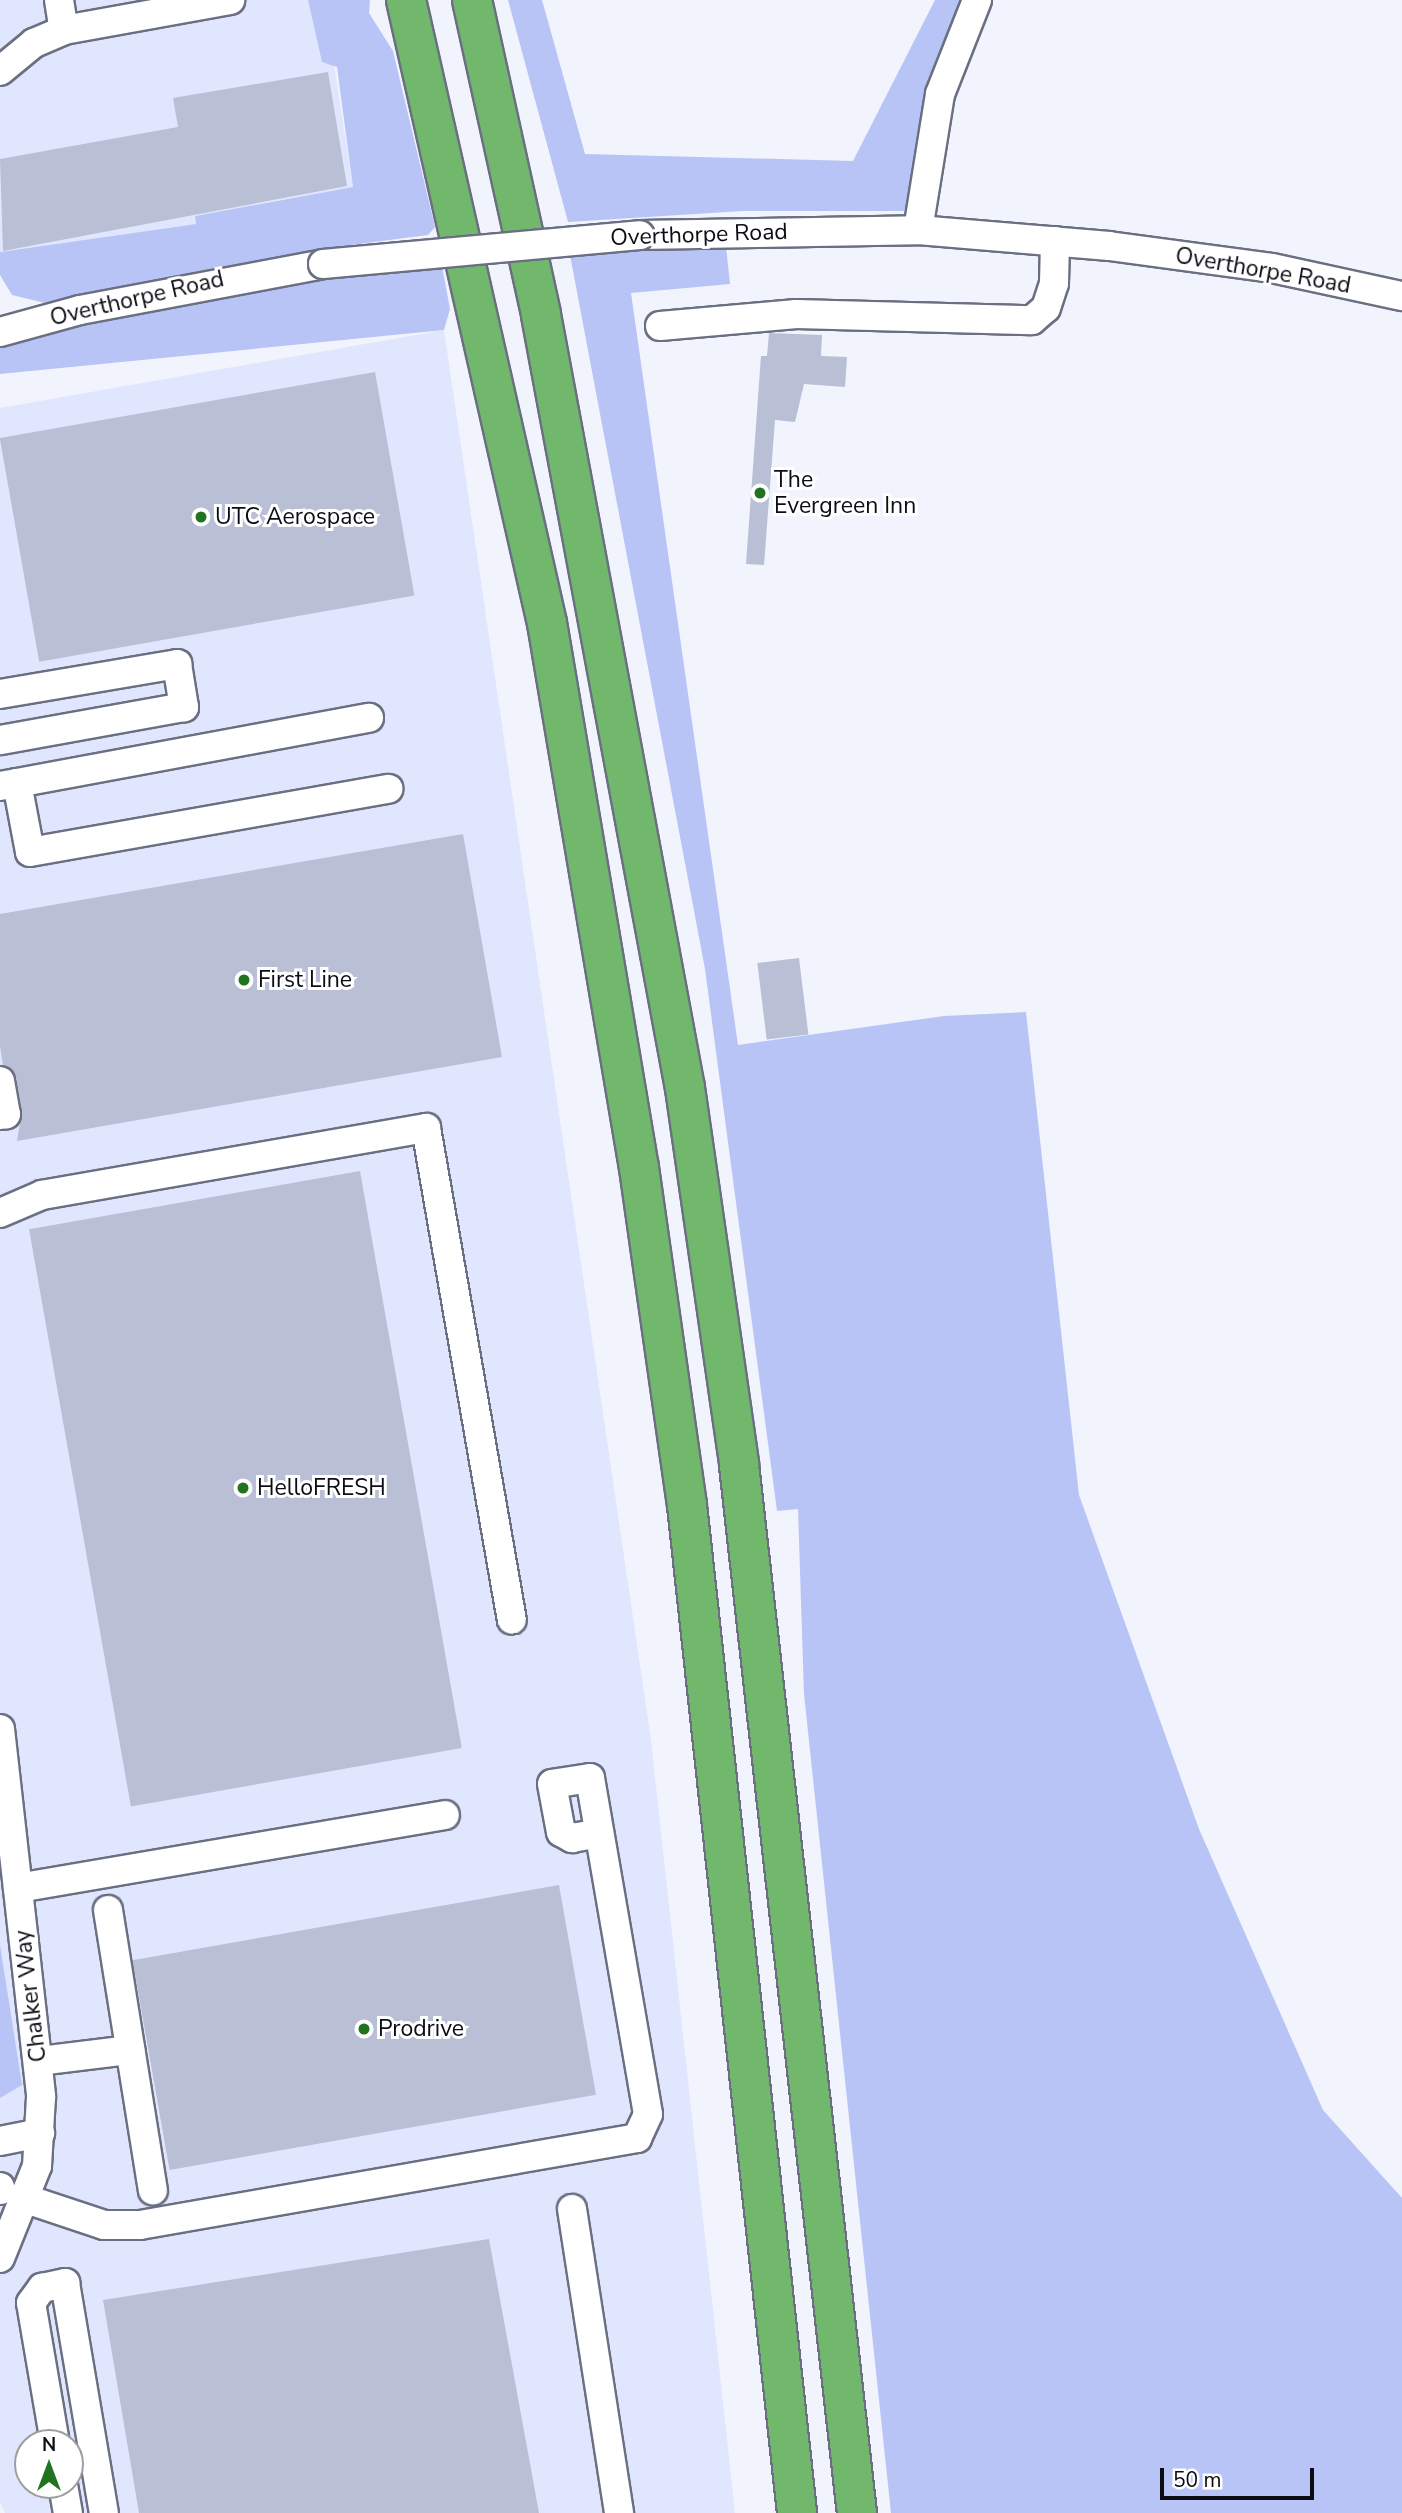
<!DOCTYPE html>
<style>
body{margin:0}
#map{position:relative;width:1402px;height:2513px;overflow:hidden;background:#f1f4fc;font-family:"Nunito Sans",sans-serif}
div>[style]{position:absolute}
.built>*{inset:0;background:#e0e6fd}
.green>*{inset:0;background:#b8c4f5}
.building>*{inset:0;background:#b9bfd4;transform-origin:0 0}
.roads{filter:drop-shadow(2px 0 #6a6f82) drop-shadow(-2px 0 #6a6f82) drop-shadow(0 2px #6a6f82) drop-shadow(0 -2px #6a6f82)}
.minor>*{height:28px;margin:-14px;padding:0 14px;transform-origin:14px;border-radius:14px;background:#fff}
.highway>*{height:38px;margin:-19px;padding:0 19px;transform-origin:19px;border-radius:19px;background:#71b86d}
.bridges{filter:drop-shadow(2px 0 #6a6f82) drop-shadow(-2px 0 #6a6f82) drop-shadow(0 2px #6a6f82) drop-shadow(0 -2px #6a6f82)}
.minor-bridge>*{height:28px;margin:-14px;padding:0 14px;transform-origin:14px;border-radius:14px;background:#fff}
.dots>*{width:19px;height:19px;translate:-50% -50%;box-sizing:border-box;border:4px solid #fff;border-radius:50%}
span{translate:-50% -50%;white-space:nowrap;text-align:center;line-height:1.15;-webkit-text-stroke:6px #fff;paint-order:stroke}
.street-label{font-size:23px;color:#0c0d14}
.poi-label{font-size:23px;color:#0c0d14}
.left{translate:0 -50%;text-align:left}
.north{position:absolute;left:14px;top:2429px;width:70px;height:70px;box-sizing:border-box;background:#fff;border:2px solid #9e9ea1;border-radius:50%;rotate:0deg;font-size:19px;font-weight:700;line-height:28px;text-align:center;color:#0c0d14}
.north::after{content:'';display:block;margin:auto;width:24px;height:32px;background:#20741f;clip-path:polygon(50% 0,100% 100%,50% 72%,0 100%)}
.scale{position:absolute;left:1160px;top:2468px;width:154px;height:32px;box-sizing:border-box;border:4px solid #0c0d14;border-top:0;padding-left:9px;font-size:21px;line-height:24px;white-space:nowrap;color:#0c0d14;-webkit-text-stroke:5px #fff;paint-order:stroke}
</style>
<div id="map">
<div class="built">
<div style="clip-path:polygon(0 0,324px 0,353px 187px,195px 216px,196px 224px,0 252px)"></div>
<div style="clip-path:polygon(evenodd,444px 330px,651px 1740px,735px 2513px,5px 2513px,0 2502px,0 408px,444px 330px,28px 2443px,70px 2443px,70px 2485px,28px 2485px,28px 2443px)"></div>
</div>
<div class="green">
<div style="clip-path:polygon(308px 0,370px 0,369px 13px,393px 51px,435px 227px,428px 235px,320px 249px,45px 303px,12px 295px,0 275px,0 252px,196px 224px,195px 216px,353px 187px,337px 67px,322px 62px)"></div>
<div style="clip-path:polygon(508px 0,542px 0,585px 154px,853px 161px,935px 0,967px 0,908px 211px,743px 211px,568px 222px)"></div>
<div style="clip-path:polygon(726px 246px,730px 284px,631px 293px,738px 1045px,944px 1016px,1026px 1012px,1079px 1495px,1199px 1829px,1323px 2110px,1402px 2198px,1402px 2513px,891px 2513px,804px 1694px,798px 1509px,777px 1511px,705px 969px,570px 255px)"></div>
<div style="clip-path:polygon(442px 266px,450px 309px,444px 330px,0 374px,0 347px,47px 330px,280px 284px)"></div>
<div style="clip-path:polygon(0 1945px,22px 2085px,0 2098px)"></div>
</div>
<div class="building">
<div style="clip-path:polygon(328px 72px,347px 186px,3px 251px,0 159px,178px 127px,173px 98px)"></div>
<div style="clip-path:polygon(769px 333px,822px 335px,821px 356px,847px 357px,845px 387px,804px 384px,795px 422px,775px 420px,764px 565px,746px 564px,761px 356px,767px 356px)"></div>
<div style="left:375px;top:372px;width:227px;height:381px;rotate:80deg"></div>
<div style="clip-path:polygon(463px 834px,502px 1057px,17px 1141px,22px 1111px,16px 1077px,3px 1065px,0 1046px,0 914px)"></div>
<div style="left:799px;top:958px;width:77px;height:42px;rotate:83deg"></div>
<div style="left:360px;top:1171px;width:586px;height:336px;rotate:80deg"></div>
<div style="left:559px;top:1885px;width:213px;height:433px;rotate:80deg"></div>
<div style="clip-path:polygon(489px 2239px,539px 2513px,139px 2513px,103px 2300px)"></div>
</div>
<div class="roads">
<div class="minor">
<div style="left:59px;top:0;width:30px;rotate:81deg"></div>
<div style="left:0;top:71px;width:44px;rotate:-39.5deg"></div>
<div style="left:34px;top:43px;width:33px;rotate:-23deg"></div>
<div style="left:64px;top:30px;width:169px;rotate:-10.2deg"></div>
<div style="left:918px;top:230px;width:138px;rotate:-80.8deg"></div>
<div style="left:940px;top:94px;width:101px;rotate:-68.5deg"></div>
<div style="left:640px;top:235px;width:278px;rotate:-1deg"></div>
<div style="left:918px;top:230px;width:192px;rotate:4.8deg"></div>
<div style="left:1109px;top:246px;width:164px;rotate:7.7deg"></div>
<div style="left:1272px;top:268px;width:133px;rotate:12.2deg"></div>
<div style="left:660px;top:326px;width:137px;rotate:-5deg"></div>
<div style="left:796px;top:314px;width:236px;rotate:1.5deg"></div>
<div style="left:1032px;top:320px;width:18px;rotate:-41deg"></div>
<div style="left:1046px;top:308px;width:26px;rotate:-72deg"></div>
<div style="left:1054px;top:283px;width:42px;rotate:-88.6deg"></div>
<div style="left:0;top:332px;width:83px;rotate:-15.4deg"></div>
<div style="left:80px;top:310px;width:247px;rotate:-10.7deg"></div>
<div style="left:0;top:694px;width:180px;rotate:-9.6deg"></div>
<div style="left:177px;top:664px;width:44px;rotate:80.8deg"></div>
<div style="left:184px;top:707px;width:187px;rotate:169.8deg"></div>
<div style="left:17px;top:783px;width:358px;rotate:-10.5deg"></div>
<div style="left:0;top:786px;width:17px;rotate:-10deg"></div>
<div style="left:17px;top:783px;width:70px;rotate:79.3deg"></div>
<div style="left:30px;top:852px;width:364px;rotate:-10deg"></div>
<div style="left:0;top:1081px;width:34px;rotate:80deg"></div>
<div style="left:6px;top:1114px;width:6px;rotate:171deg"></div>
<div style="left:0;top:1213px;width:46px;rotate:-23.2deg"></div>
<div style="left:42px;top:1195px;width:390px;rotate:-9.9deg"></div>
<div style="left:426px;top:1128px;width:499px;rotate:80.1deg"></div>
<div style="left:0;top:1729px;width:370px;rotate:83.6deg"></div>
<div style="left:41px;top:2097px;width:69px;rotate:93.3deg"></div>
<div style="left:37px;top:2166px;width:99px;rotate:111.9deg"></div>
<div style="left:18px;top:1888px;width:433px;rotate:-9.7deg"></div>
<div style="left:108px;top:1910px;width:284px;rotate:80.9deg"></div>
<div style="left:40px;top:2061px;width:91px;rotate:-7deg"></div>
<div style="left:0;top:2141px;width:41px;rotate:-11.3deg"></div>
<div style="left:0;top:2187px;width:3px;rotate:72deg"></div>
<div style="left:26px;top:2199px;width:82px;rotate:18.4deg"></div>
<div style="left:104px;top:2225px;width:36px"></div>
<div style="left:140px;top:2225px;width:505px;rotate:-9.93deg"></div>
<div style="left:637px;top:2138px;width:26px;rotate:-65deg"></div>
<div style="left:648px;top:2114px;width:341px;rotate:-99.8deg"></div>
<div style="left:590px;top:1778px;width:38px;rotate:171deg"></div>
<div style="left:552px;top:1784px;width:49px;rotate:79.4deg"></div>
<div style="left:561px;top:1832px;width:13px;rotate:29deg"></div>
<div style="left:572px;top:1838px;width:27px;rotate:-10deg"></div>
<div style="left:572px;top:2209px;width:308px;rotate:81.2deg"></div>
<div style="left:55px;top:2443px;width:142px;rotate:-99.7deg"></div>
<div style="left:31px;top:2303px;width:19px;rotate:-54deg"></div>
<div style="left:42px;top:2288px;width:24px;rotate:-12deg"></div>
<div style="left:65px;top:2283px;width:233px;rotate:80.4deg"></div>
<div style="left:63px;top:2485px;width:28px;rotate:80deg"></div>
</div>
<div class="highway">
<div style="left:406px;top:0;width:639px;rotate:77.25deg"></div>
<div style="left:547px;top:623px;width:553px;rotate:80.42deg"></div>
<div style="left:639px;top:1168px;width:340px;rotate:81.9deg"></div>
<div style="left:687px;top:1505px;width:1014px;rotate:83.77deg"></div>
<div style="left:472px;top:0;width:322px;rotate:77.6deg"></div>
<div style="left:541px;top:315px;width:786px;rotate:79.45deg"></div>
<div style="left:685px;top:1088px;width:381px;rotate:81.8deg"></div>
<div style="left:739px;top:1465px;width:1055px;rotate:83.58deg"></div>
</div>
</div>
<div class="bridges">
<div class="minor-bridge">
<div style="left:323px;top:264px;width:318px;rotate:-5.2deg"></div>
</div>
</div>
<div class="dots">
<div style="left:760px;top:493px;background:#20741f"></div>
<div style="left:201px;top:517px;background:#20741f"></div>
<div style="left:244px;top:980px;background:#20741f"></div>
<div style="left:243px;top:1488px;background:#20741f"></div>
<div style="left:364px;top:2029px;background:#20741f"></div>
</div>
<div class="street-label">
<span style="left:699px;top:235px;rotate:-2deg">Overthorpe Road</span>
<span style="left:1263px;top:271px;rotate:10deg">Overthorpe Road</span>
<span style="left:137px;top:299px;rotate:-13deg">Overthorpe Road</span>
<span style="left:31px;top:1996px;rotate:-97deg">Chalker Way</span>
</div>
<div class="poi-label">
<span class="left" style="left:774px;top:493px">The<br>Evergreen Inn</span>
<span class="left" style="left:215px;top:517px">UTC Aerospace</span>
<span class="left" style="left:258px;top:980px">First Line</span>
<span class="left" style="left:257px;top:1488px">HelloFRESH</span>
<span class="left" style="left:378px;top:2029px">Prodrive</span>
</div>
<div class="north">N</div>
<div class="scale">50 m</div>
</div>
